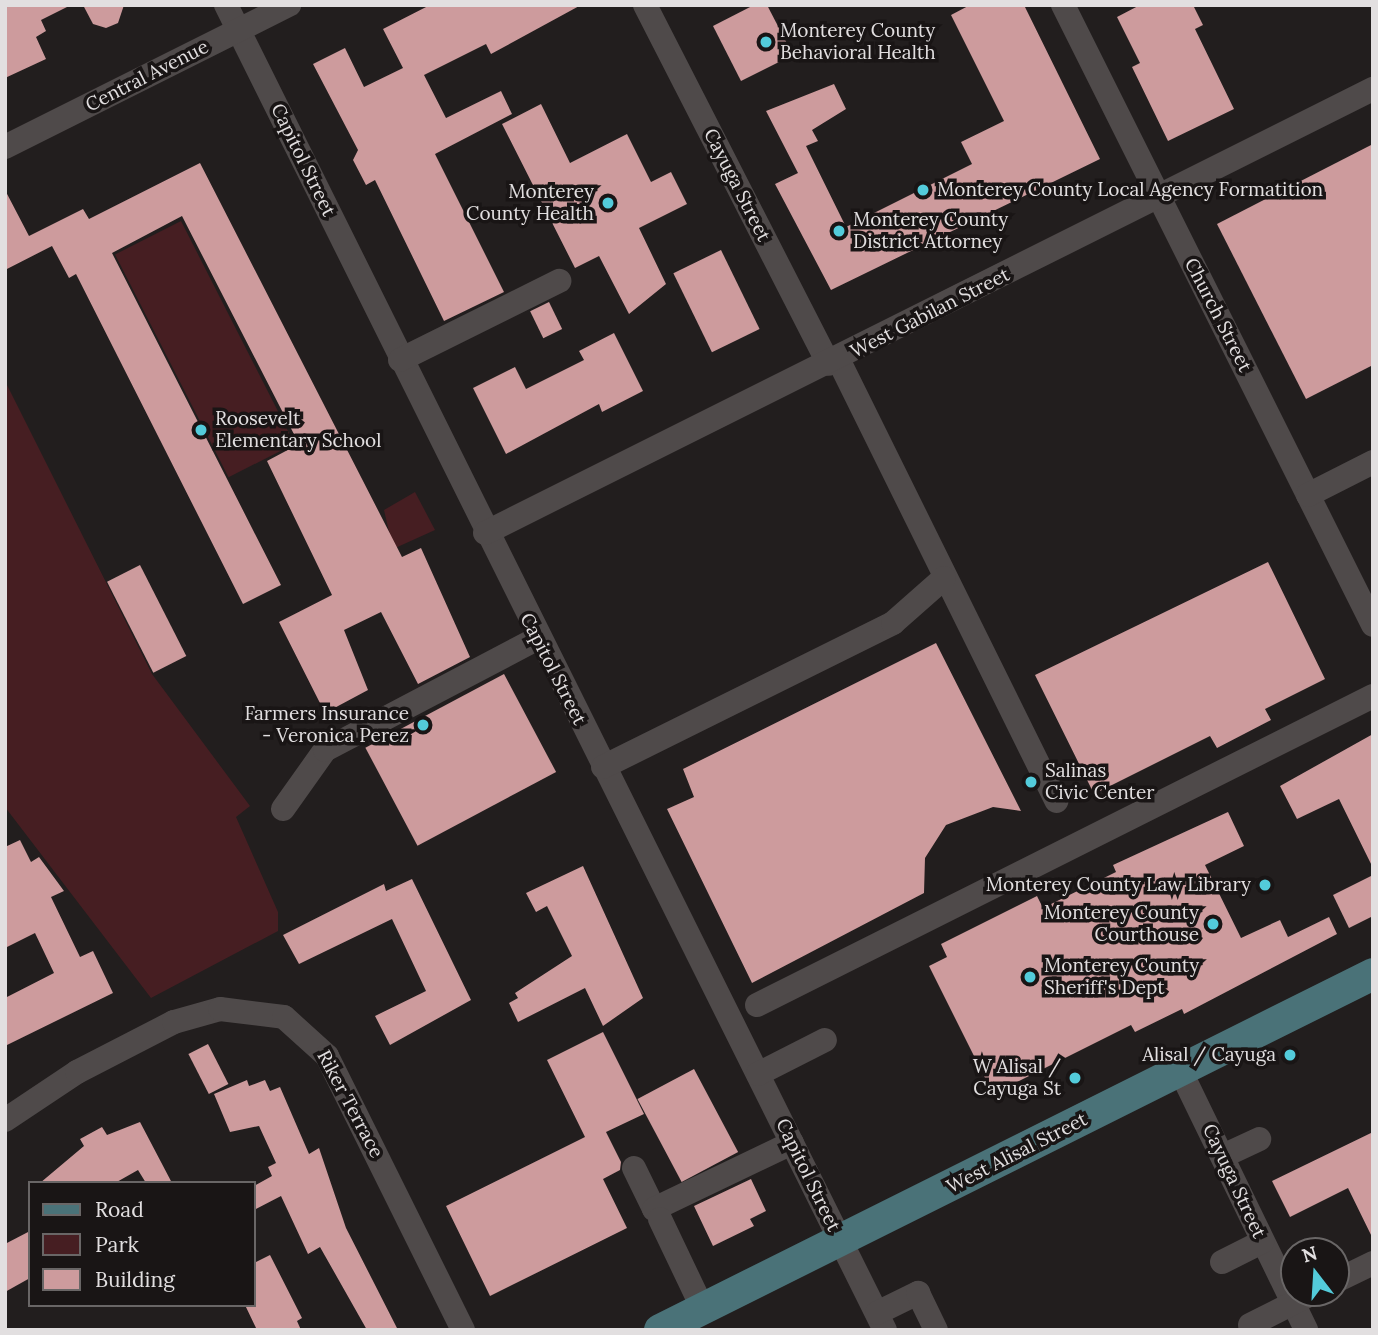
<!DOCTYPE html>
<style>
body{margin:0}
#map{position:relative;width:1378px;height:1335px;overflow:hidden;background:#221e1e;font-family:Lora,serif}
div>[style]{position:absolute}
.green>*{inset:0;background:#461e22;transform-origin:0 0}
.building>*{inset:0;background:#cd9b9d;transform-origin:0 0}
.minor>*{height:24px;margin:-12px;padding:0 12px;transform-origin:12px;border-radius:12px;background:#4f4a4a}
.major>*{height:32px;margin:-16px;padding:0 16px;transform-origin:16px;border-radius:16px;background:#4a7278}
.dots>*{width:19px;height:19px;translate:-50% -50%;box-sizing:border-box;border:4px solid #191515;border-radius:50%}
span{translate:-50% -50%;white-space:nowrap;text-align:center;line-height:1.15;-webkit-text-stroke:7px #191515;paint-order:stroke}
.poi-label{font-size:19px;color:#e2dfe0}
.left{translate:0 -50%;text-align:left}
.right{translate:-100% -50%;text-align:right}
.street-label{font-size:19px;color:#e2dfe0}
.frame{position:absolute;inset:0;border:7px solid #e2dfe0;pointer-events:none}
.legend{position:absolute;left:28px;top:1181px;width:228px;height:126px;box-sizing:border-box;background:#191515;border:2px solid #696666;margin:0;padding:9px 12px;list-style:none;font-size:21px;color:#e2dfe0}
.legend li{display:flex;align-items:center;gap:14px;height:35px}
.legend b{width:35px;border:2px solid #696666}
.north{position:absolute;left:1280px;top:1237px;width:70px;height:70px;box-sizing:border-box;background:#191515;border:2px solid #696666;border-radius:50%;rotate:343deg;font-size:19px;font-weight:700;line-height:28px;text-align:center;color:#e2dfe0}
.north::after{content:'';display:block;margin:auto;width:24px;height:32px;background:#53cbda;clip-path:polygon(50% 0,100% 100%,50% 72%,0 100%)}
</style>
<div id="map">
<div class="green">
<div style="left:181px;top:221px;width:250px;height:74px;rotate:63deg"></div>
<div style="clip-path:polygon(5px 381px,152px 674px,250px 806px,236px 817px,278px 912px,278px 931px,151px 998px,5px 807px)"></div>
<div style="clip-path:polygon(415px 492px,435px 530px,393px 549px,384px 510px)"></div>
</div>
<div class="building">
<div style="clip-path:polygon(5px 5px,71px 5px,41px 20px,46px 31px,36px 37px,46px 59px,5px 78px)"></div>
<div style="clip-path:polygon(83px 5px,124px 5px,118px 23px,106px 28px,93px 24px)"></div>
<div style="clip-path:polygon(430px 5px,581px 5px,491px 54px,486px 44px,424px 75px,446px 118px,501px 91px,512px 114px,435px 154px,504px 292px,444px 321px,375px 180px,366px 185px,353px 160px,358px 150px,313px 64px,345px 48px,364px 87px,403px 68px,383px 29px)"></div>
<div style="clip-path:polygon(754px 5px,767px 5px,793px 55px,741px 81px,713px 26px)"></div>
<div style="clip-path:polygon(970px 5px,1024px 5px,1100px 159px,831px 290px,775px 184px,798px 173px,766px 111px,834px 84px,846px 109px,812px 130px,818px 141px,806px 146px,846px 227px,972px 164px,961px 142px,1004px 121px,951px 15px)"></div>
<div style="clip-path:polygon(1140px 5px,1193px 5px,1203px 25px,1195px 29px,1234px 109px,1168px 141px,1132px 67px,1140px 63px,1117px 17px)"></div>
<div style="clip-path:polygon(541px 104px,570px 163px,627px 134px,651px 182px,671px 172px,687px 204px,639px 228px,666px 284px,629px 314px,599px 256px,575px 268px,502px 124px)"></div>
<div style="clip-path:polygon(1373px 144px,1373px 365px,1306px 399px,1217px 224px)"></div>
<div style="clip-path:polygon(200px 163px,402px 557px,421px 548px,470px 657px,418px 684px,381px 612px,344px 630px,368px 690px,325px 713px,279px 622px,332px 595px,267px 461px,299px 444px,182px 216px,112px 253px,281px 585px,243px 604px,76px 274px,69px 278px,52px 246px,5px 270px,5px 190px,29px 236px,83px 209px,89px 219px)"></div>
<div style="left:721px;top:250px;width:88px;height:53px;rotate:64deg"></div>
<div style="left:549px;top:302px;width:30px;height:21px;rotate:64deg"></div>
<div style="clip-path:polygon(614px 333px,643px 391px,602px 412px,599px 404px,506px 454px,473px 388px,515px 367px,526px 389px,584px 360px,579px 351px)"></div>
<div style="clip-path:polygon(1268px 562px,1325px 679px,1265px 709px,1271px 720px,1217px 748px,1210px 736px,1094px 794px,1035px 675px)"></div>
<div style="left:140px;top:565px;width:102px;height:37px;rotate:63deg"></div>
<div style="clip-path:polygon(936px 643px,1021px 811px,993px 807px,946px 825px,925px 858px,924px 893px,752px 983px,667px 809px,694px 797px,683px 769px)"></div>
<div style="left:504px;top:674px;width:111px;height:157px;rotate:62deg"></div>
<div style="clip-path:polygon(1373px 734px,1373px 868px,1339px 799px,1297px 819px,1280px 786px)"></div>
<div style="clip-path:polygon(1228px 812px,1244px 846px,1205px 865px,1241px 938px,1280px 920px,1288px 937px,1329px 917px,1337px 934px,1184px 1014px,1182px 1009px,1135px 1032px,1131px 1025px,993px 1094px,929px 966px,947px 957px,941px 944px,1037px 896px,1043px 908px,1116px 872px,1113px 865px)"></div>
<div style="clip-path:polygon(20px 840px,31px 862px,39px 857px,64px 891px,51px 897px,80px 957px,93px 951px,113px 993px,5px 1046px,5px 998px,54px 973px,35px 933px,5px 948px,5px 847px)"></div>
<div style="clip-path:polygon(583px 866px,643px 998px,603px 1026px,585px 988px,518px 1022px,509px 1003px,518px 998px,515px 993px,572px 956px,547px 906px,536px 912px,526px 893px)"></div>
<div style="clip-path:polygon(1373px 875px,1373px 916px,1349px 928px,1333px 895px)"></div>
<div style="clip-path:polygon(412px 879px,471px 1000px,390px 1045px,375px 1016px,426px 991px,392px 919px,299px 964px,283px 935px,384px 884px,386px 891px)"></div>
<div style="clip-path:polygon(603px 1032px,644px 1114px,606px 1132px,621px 1162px,620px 1170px,603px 1179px,627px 1228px,490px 1296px,446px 1206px,585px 1137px,547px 1060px)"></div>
<div style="left:208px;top:1044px;width:45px;height:22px;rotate:63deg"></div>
<div style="left:694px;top:1069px;width:94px;height:64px;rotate:62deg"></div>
<div style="clip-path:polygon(247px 1080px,249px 1086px,265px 1080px,270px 1091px,280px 1087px,309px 1154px,319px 1148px,346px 1228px,398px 1330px,367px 1330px,320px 1247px,308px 1254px,281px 1196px,254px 1210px,254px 1186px,272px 1176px,268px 1167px,276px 1163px,259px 1126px,230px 1132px,214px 1094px)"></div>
<div style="clip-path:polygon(140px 1122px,172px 1183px,146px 1183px,138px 1170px,115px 1183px,40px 1183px,84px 1146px,80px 1139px,102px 1127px,107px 1135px)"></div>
<div style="clip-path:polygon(1373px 1132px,1373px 1239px,1348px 1188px,1290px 1217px,1272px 1181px)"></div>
<div style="clip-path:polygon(751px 1179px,766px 1211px,750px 1219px,754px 1226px,713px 1246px,694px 1206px)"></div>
<div style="clip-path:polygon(30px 1231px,30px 1278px,5px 1292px,5px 1244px)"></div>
<div style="clip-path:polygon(270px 1255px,302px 1318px,297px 1321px,301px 1330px,257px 1330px,245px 1305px,254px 1305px,254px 1263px)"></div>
</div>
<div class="minor">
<div style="left:226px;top:5px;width:1480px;rotate:63.56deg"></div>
<div style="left:645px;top:5px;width:403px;rotate:62.9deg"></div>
<div style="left:1063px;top:5px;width:693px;rotate:63.43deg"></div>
<div style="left:5px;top:147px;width:318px;rotate:-26.6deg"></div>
<div style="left:838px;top:359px;width:493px;rotate:63.7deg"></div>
<div style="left:400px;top:360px;width:178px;rotate:-26.4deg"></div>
<div style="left:1308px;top:495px;width:73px;rotate:-26.9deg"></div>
<div style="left:485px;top:533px;width:993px;rotate:-26.57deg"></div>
<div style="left:603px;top:767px;width:324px;rotate:-26.4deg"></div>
<div style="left:893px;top:623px;width:68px;rotate:-41.4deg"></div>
<div style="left:283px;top:809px;width:72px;rotate:-54.6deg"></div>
<div style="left:325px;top:750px;width:241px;rotate:-27.7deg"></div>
<div style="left:757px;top:1005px;width:689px;rotate:-26.64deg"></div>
<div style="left:1180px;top:1070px;width:289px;rotate:64.1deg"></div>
<div style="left:758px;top:1074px;width:75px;rotate:-26.9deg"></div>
<div style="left:5px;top:1120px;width:87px;rotate:-33.7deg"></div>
<div style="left:77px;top:1072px;width:109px;rotate:-27.3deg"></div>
<div style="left:174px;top:1022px;width:48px;rotate:-15.8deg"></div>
<div style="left:220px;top:1009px;width:64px;rotate:7.1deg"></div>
<div style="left:284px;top:1017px;width:58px;rotate:42.2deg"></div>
<div style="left:327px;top:1056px;width:306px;rotate:63.6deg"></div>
<div style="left:1223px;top:1156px;width:40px;rotate:-25deg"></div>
<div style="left:634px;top:1168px;width:46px;rotate:64deg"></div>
<div style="left:654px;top:1209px;width:153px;rotate:-25.6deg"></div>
<div style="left:660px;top:1219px;width:100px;rotate:64.5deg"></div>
<div style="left:1222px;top:1262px;width:45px;rotate:-26.6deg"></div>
<div style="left:1336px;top:1281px;width:41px;rotate:-25.9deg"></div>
<div style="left:877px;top:1313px;width:46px;rotate:-26deg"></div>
<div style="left:918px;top:1293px;width:41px;rotate:64.1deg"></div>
<div style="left:1250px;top:1325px;width:71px;rotate:-26.9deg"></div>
</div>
<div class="major">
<div style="left:660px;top:1330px;width:797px;rotate:-26.53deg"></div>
</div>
<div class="dots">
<div style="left:766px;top:42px;background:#53cbda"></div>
<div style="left:923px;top:190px;background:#53cbda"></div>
<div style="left:608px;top:203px;background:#53cbda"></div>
<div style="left:839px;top:231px;background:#53cbda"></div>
<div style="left:201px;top:430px;background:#53cbda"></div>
<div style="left:423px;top:725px;background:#53cbda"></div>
<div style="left:1031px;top:782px;background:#53cbda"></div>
<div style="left:1265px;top:885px;background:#53cbda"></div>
<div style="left:1213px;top:924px;background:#53cbda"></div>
<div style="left:1030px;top:977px;background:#53cbda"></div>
<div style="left:1290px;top:1055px;background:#53cbda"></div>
<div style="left:1075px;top:1078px;background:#53cbda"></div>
</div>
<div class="poi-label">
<span class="left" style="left:780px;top:42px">Monterey County<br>Behavioral Health</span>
<span class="left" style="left:937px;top:190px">Monterey County Local Agency Formatition</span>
<span class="right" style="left:594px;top:203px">Monterey<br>County Health</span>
<span class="left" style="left:853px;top:231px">Monterey County<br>District Attorney</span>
<span class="left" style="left:215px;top:430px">Roosevelt<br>Elementary School</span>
<span class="right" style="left:409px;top:725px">Farmers Insurance<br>- Veronica Perez</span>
<span class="left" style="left:1045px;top:782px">Salinas<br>Civic Center</span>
<span class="right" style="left:1251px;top:885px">Monterey County Law Library</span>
<span class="right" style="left:1199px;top:924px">Monterey County<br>Courthouse</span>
<span class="left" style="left:1044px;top:977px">Monterey County<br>Sheriff's Dept</span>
<span class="right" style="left:1276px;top:1055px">Alisal / Cayuga</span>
<span class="right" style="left:1061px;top:1078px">W Alisal /<br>Cayuga St</span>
</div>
<div class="street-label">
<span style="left:147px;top:76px;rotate:-27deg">Central Avenue</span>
<span style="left:303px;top:160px;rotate:64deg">Capitol Street</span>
<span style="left:737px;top:185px;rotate:63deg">Cayuga Street</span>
<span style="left:930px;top:313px;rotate:-27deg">West Gabilan Street</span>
<span style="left:1218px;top:315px;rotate:63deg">Church Street</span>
<span style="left:553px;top:669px;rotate:63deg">Capitol Street</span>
<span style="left:350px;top:1104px;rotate:62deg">Riker Terrace</span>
<span style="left:1017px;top:1153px;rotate:-27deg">West Alisal Street</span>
<span style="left:808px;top:1175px;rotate:64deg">Capitol Street</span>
<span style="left:1234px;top:1181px;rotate:65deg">Cayuga Street</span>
</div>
<div class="frame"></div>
<ul class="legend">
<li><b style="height:9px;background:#4a7278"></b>Road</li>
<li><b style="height:19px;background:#461e22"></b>Park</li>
<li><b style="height:19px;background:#cd9b9d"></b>Building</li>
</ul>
<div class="north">N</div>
</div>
